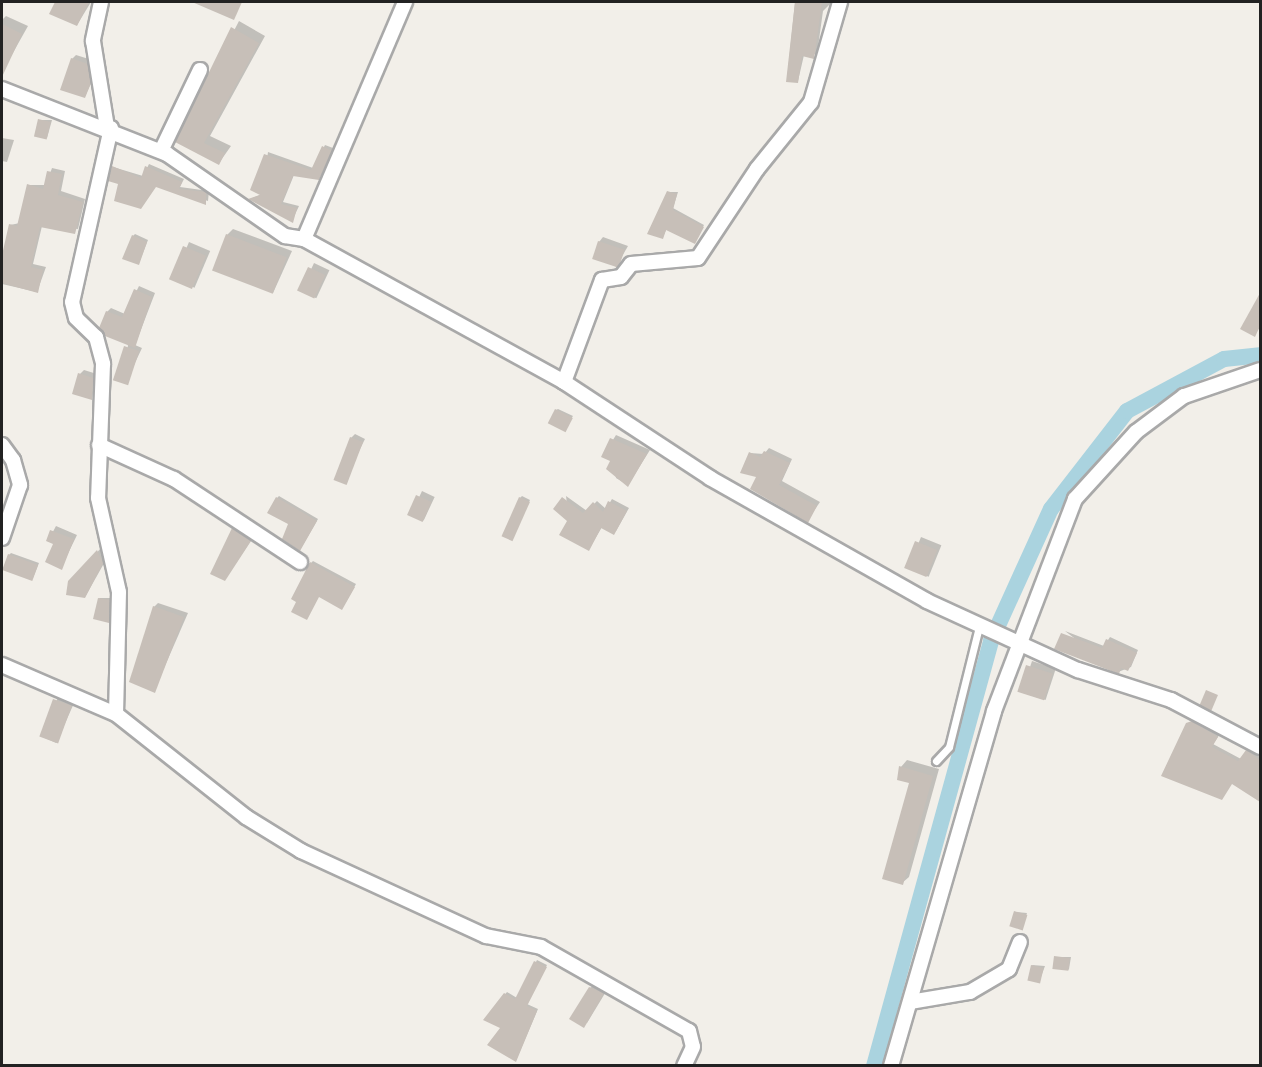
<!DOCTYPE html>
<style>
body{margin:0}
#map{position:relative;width:1262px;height:1067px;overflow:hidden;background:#f2efe9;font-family:"Alegreya Sans",sans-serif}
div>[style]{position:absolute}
.shadow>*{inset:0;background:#0003;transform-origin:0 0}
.canal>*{height:16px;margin:-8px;padding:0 8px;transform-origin:8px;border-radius:8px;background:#aad3df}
.building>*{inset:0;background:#c7bfb8;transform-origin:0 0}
.roads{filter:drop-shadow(2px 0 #a9a9a9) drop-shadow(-2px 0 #a9a9a9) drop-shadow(0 2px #a9a9a9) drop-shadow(0 -2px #a9a9a9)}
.lane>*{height:7px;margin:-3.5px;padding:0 3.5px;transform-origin:3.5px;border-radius:3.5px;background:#fff}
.street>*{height:14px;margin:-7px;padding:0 7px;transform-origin:7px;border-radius:7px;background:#fff}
span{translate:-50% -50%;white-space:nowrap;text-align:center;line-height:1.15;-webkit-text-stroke:6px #fff;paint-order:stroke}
.frame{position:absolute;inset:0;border:3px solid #222;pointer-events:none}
</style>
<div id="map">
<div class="shadow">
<div style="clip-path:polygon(56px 2px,91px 2px,77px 25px,51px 13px)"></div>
<div style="clip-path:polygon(795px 2px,832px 2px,823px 11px,817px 54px,804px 55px,798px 81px,787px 80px)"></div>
<div style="clip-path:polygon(6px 16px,28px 26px,5px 67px,2px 20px)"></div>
<div style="clip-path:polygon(239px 21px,265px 36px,210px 136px,231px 146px,219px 163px,177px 141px)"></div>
<div style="clip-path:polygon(76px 55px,92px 60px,94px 77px,85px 96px,72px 59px)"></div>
<div style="clip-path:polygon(39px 120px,52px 120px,47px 138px)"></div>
<div style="clip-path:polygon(2px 138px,14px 140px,7px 162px,2px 161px)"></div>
<div style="clip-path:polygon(325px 145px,333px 148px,319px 179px,294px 175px,283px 202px,299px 206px,292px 221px,250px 199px,262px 194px,268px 152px,313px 168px)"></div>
<div style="clip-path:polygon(149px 164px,184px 179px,180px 187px,209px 191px,208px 201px,156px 185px,120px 183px,113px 167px,143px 176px)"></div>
<div style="clip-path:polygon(52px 168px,65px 171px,61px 191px,85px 199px,78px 229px,42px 226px,33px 264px,46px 267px,37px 292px,2px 284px,10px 225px,20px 223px,29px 185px,46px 185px)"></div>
<div style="clip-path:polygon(668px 192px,678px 192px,673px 208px,704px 225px,696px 240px,667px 228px,663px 237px)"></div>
<div style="clip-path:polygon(233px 229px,292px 251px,273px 293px,227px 235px)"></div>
<div style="clip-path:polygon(135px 234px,148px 240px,139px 263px,133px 236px)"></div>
<div style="clip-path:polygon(603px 237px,628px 246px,616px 267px,599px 242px)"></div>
<div style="left:189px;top:242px;width:23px;height:40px;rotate:23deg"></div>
<div style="left:314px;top:263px;width:17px;height:31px;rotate:25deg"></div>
<div style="clip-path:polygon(139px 286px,155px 293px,135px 345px,142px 348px,125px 384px,128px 344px,107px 312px,111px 308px,125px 314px)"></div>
<div style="clip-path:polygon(1260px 296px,1260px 327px,1254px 335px,1242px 328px)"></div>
<div style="clip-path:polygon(84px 370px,97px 374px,92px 398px,80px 374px)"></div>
<div style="clip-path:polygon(558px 409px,573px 416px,565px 427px,556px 410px)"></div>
<div style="clip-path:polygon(355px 434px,365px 439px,343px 483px,351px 438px)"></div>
<div style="clip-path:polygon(616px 435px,650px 450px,628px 485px,616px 478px,613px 460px,603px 456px)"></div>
<div style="clip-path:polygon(769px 448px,792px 459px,782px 481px,820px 502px,807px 521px,759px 477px,750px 453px,764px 454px)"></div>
<div style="left:422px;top:491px;width:14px;height:26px;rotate:25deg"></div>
<div style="clip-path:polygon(279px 496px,318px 519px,301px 548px,277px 498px)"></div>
<div style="clip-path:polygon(522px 496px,530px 500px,512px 538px,520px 498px)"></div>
<div style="clip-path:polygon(566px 496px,587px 511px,597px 501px,606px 509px,612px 499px,629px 508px,616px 531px,602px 527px,589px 549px,569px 521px)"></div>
<div style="clip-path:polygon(237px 525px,254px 536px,228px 575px,233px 529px)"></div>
<div style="clip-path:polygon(56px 526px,77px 535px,61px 568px,55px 544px,48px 541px)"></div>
<div style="left:921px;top:537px;width:22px;height:34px;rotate:22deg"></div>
<div style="clip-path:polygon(102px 547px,107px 558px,85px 597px,70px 581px)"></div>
<div style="clip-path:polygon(11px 553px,39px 563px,33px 578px,9px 555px)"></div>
<div style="clip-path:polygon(313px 561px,356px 584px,344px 605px,311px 563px)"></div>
<div style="clip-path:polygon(99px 598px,111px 598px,109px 621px)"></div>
<div style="clip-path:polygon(158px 603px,188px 613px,154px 691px,154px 607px)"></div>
<div style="clip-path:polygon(1065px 631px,1104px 646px,1110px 637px,1138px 650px,1131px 667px,1118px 672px)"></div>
<div style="left:1032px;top:661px;width:25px;height:33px;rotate:18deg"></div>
<div style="left:59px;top:695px;width:17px;height:45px;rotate:24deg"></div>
<div style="clip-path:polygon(1189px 722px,1220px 734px,1213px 744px,1241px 759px,1249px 749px,1260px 756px,1254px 777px,1260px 780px,1260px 798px,1232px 782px,1222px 799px)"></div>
<div style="clip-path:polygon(907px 760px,939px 769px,909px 877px,902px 883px,910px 782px,901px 767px)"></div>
<div style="clip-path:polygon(1015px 912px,1027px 913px,1022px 927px)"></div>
<div style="clip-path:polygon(1056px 957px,1071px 957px,1069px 969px,1068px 970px)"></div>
<div style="clip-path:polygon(537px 960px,547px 965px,527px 1004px,538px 1009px,517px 1058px,502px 1027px,485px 1019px,507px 992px,517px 998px)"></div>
<div style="clip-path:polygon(1032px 965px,1045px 966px,1039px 982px)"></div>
<div style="clip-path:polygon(594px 985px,607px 990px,587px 1023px,590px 988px)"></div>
</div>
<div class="canal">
<div style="left:874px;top:1066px;width:441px;rotate:-74.6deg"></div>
<div style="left:991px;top:641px;width:145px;rotate:-65.6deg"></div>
<div style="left:1051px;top:509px;width:124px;rotate:-52.2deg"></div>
<div style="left:1127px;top:411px;width:110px;rotate:-28.2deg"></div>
<div style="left:1224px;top:359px;width:36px;rotate:-6deg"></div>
</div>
<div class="building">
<div style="clip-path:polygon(55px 2px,89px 2px,77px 26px,49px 14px)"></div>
<div style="clip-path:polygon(192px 2px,242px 2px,234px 20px)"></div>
<div style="clip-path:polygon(795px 2px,822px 2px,814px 59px,802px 56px,798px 83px,786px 82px)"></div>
<div style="clip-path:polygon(2px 24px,22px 34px,2px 77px)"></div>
<div style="clip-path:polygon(231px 27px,259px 43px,204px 143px,225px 153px,219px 165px,175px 142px)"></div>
<div style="clip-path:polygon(71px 58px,88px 64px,91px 83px,85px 98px,60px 90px)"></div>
<div style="left:38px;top:119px;width:13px;height:18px;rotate:13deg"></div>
<div style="clip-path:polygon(322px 146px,332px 151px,319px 180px,293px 176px,281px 204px,297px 208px,293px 223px,248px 199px,260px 195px,250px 190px,264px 154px,311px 170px)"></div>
<div style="clip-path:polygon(112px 166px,141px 178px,145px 166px,182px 182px,179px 189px,206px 192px,206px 205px,156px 187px,141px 209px,114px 201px,118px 184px,108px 181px)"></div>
<div style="clip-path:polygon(47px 171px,62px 174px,58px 195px,83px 202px,75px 234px,40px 227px,31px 267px,43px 270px,38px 293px,2px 283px,2px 255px,9px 224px,17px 226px,27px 184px,43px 189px)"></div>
<div style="clip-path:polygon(667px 191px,677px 194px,673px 210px,704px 227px,695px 244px,666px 230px,663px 239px,647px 234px)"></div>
<div style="left:226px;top:234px;width:65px;height:39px;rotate:21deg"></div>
<div style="clip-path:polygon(132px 235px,147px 242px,139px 265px,122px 259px)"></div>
<div style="left:598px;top:241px;width:28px;height:19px;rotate:18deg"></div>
<div style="left:183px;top:246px;width:25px;height:36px;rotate:23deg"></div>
<div style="left:308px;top:267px;width:19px;height:26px;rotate:25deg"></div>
<div style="clip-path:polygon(134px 289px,152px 297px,135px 348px,105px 336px,99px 328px,106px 311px,122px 317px)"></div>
<div style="clip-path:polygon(1260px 293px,1260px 326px,1255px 337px,1240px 329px)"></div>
<div style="left:124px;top:346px;width:16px;height:36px;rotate:18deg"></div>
<div style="clip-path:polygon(78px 373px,93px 378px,92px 400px,72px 394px)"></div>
<div style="left:555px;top:409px;width:20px;height:16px;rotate:27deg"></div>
<div style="left:350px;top:437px;width:14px;height:46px;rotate:21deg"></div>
<div style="clip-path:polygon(610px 438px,647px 454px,628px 487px,606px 469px,610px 461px,601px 457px)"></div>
<div style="clip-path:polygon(764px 451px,790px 463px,779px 485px,817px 506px,808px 523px,750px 489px,756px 477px,740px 473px,749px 452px,760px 457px)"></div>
<div style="left:416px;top:495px;width:17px;height:22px;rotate:24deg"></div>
<div style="clip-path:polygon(276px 497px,317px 521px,300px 551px,282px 539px,288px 524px,267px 513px)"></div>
<div style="left:519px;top:497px;width:12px;height:43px;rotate:24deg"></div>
<div style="clip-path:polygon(562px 497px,583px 513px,593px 502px,603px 512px,608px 501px,627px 511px,614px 535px,601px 528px,589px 551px,559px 535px,567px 521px,553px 509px)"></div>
<div style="clip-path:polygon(232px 528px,251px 541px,225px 581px,210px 574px)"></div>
<div style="clip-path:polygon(50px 530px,74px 539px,62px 570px,45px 562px,53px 544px,46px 541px)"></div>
<div style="left:915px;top:541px;width:24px;height:29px;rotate:22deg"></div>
<div style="clip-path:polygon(97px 550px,103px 563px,85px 598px,66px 595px,68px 581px)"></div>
<div style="left:8px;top:554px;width:32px;height:17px;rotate:20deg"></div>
<div style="clip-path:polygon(310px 562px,355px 587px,342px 610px,319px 597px,307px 620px,291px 612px,296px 602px,291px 599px)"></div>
<div style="clip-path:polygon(98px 598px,110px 600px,109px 623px,93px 619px)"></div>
<div style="clip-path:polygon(153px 606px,184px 617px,155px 693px,129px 682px)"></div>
<div style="clip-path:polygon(1061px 633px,1102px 648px,1106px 639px,1137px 653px,1128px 671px,1121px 668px,1119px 674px,1054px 649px)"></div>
<div style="left:1026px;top:665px;width:28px;height:28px;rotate:18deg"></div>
<div style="left:1206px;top:690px;width:13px;height:17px;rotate:23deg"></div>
<div style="left:53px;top:699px;width:20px;height:40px;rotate:20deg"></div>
<div style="clip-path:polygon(1192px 721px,1218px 737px,1212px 747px,1238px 761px,1246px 750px,1260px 760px,1260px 802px,1232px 784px,1222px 800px,1161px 776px,1186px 723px)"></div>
<div style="clip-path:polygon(899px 766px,933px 776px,903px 885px,882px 879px,909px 783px,897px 780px)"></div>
<div style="left:1014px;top:911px;width:14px;height:16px;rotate:17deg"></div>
<div style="left:1054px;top:956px;width:16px;height:13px;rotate:7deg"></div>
<div style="clip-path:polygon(534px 961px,547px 967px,527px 1006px,537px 1011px,516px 1062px,487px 1045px,500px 1028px,483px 1020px,504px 993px,515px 999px)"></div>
<div style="left:1031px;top:965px;width:13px;height:16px;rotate:13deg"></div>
<div style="clip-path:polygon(589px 987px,604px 993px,584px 1028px,569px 1019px)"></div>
</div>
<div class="roads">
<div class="lane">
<div style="left:936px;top:761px;width:19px;rotate:-47deg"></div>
<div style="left:949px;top:747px;width:124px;rotate:-76deg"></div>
</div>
<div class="street">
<div style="left:101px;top:2px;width:40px;rotate:102deg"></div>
<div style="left:93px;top:41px;width:87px;rotate:80.8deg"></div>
<div style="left:2px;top:89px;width:177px;rotate:21.5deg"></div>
<div style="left:167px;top:154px;width:144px;rotate:34.8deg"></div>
<div style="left:285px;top:236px;width:19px;rotate:9deg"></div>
<div style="left:304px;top:239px;width:297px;rotate:28.8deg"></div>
<div style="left:564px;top:382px;width:175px;rotate:33.3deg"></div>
<div style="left:710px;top:478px;width:249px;rotate:29.5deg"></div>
<div style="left:927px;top:601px;width:166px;rotate:24.6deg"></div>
<div style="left:1078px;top:670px;width:98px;rotate:17.9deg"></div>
<div style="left:1171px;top:700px;width:101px;rotate:27.8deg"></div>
<div style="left:111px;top:128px;width:178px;rotate:102.6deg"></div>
<div style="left:72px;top:302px;width:16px;rotate:76deg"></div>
<div style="left:76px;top:318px;width:28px;rotate:44deg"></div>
<div style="left:96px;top:337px;width:28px;rotate:75deg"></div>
<div style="left:103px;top:364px;width:134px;rotate:92.1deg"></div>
<div style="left:98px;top:498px;width:96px;rotate:77.4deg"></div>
<div style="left:119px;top:592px;width:122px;rotate:91.4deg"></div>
<div style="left:116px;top:714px;width:166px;rotate:38.4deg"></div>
<div style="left:246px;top:817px;width:65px;rotate:31.7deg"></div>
<div style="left:301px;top:851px;width:204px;rotate:24.7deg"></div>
<div style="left:486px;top:936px;width:56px;rotate:11.3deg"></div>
<div style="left:541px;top:947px;width:170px;rotate:29.6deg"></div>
<div style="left:689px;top:1031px;width:16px;rotate:76deg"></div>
<div style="left:693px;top:1047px;width:21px;rotate:115deg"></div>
<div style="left:161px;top:151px;width:90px;rotate:-64.3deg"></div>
<div style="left:304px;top:239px;width:258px;rotate:-66.9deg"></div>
<div style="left:564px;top:382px;width:109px;rotate:-69.6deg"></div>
<div style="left:602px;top:280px;width:19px;rotate:-9deg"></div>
<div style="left:621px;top:277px;width:16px;rotate:-52deg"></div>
<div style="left:631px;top:264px;width:67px;rotate:-5.1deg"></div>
<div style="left:698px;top:258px;width:107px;rotate:-56.5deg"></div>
<div style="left:757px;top:169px;width:86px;rotate:-51.1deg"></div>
<div style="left:811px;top:102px;width:104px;rotate:-73.8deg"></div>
<div style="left:2px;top:445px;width:19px;rotate:54deg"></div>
<div style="left:13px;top:460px;width:26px;rotate:74deg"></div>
<div style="left:20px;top:485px;width:56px;rotate:108.8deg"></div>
<div style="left:99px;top:445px;width:82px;rotate:24.4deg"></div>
<div style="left:174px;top:479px;width:151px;rotate:33.4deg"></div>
<div style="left:2px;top:665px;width:124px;rotate:23.3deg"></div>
<div style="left:910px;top:1002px;width:61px;rotate:-9.5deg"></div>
<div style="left:970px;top:992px;width:45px;rotate:-30.5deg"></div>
<div style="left:1009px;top:969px;width:29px;rotate:-68deg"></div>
<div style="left:891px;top:1066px;width:370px;rotate:-73.8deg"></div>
<div style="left:994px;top:711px;width:227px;rotate:-69.1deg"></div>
<div style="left:1075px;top:499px;width:91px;rotate:-47.7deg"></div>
<div style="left:1136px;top:432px;width:60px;rotate:-36.9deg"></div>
<div style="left:1184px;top:396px;width:80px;rotate:-18.9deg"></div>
</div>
</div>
<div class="frame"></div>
</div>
